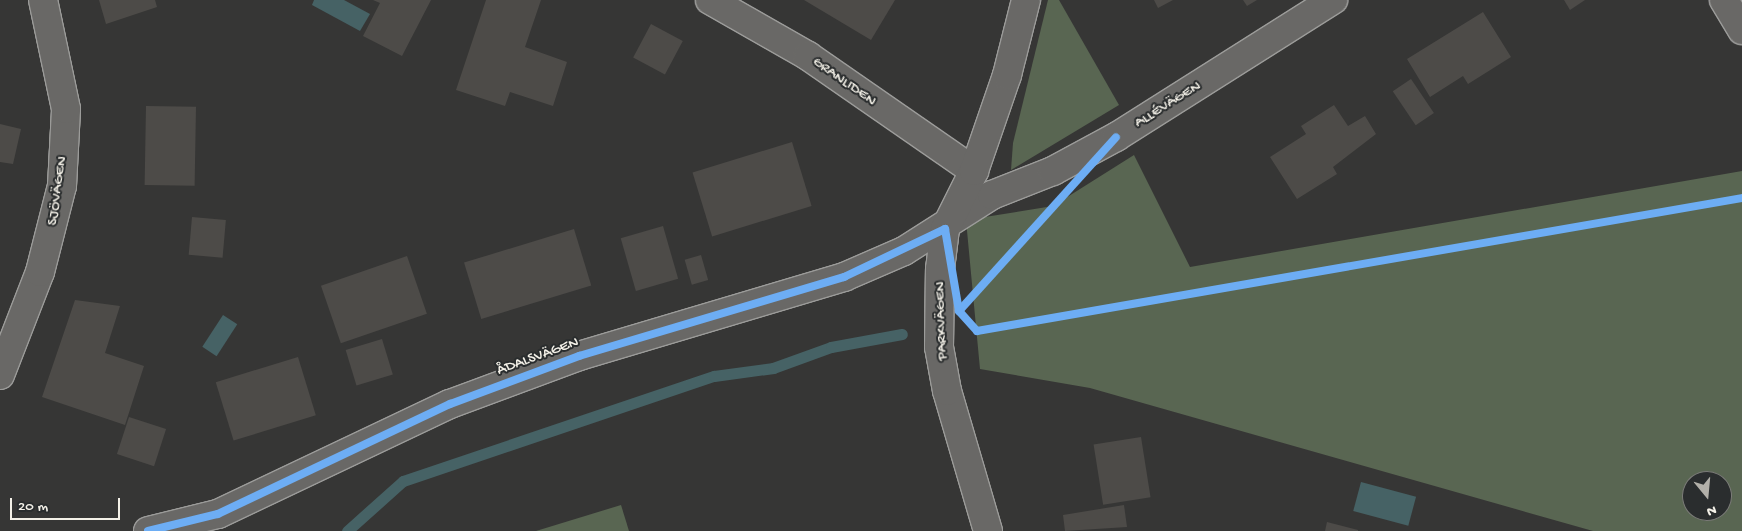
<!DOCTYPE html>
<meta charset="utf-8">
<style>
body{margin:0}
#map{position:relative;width:1742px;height:531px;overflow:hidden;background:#363635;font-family:"Gochi Hand",sans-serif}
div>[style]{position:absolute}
.green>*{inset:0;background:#596652}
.water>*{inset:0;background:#466265;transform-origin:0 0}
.stream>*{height:11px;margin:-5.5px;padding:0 5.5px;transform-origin:5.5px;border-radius:5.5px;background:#466265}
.building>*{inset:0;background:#4d4b48;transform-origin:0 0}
.roads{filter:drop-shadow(1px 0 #9c9c9a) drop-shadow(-1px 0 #9c9c9a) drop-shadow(0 1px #9c9c9a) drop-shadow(0 -1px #9c9c9a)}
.street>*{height:28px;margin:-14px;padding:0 14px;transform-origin:14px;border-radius:14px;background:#696866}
.cycleway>*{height:8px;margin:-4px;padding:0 4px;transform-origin:4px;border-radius:4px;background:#6dadf4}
span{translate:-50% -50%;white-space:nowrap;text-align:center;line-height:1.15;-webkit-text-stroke:4px #2a2d2e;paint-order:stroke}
.street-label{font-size:15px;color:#f4f1e8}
.north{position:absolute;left:1682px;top:471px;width:50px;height:50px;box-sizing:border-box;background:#2a2d2e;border:1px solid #7b7b78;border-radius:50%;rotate:163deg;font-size:14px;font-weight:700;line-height:20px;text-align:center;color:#f4f1e8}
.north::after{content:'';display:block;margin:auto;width:18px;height:22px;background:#b2b0a9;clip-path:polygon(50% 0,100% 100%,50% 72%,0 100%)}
.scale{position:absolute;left:10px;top:498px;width:110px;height:22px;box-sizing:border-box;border:2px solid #f4f1e8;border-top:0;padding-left:6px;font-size:15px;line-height:18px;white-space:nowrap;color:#f4f1e8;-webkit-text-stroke:4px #2a2d2e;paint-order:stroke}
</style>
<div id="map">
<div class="green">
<div style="clip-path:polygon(1048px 0,1059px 0,1119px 105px,1011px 170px,1013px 143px)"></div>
<div style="clip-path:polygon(evenodd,1134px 155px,1190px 267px,1742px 171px,1742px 531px,1593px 531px,1090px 388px,980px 369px,966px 220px,1053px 206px,1134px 155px,1692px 481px,1722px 481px,1722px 511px,1692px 511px,1692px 481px)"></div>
<div style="clip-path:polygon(621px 505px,629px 531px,536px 531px)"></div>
</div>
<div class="water">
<div style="clip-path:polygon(314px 0,344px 0,370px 14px,360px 31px,312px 5px)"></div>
<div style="left:223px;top:315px;width:17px;height:38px;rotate:33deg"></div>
<div style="left:1361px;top:482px;width:57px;height:30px;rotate:15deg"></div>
</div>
<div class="stream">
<div style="left:347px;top:531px;width:75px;rotate:-41.8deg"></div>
<div style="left:403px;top:481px;width:328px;rotate:-18.7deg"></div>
<div style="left:714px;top:376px;width:60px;rotate:-7.7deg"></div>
<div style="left:773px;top:368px;width:62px;rotate:-19.9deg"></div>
<div style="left:831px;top:347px;width:72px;rotate:-10.4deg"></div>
</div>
<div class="building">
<div style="clip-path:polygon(99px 0,155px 0,157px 7px,106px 24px)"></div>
<div style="clip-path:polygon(373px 0,431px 0,402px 56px,363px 36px,380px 3px)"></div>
<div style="clip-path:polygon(486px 0,541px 0,525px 47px,567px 62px,553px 106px,510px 92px,505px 106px,456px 90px)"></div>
<div style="clip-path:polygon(804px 0,895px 0,871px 40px)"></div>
<div style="clip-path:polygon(1154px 0,1173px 0,1158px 8px)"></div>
<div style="clip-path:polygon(1243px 0,1257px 0,1247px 6px)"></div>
<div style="clip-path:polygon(1564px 0,1585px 0,1570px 10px)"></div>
<div style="clip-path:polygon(1483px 12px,1511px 57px,1468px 84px,1463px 76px,1430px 97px,1407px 59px)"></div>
<div style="left:651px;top:24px;width:36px;height:38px;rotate:28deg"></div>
<div style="left:1411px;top:79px;width:41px;height:22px;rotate:56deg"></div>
<div style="clip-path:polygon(1334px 105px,1348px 126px,1365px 116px,1376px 134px,1333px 167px,1337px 174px,1297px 199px,1270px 157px,1306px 134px,1301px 126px)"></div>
<div style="left:146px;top:106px;width:50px;height:79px;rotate:1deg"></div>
<div style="clip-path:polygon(0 124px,21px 129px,13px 164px,0 162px)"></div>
<div style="left:792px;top:142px;width:67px;height:104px;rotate:73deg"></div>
<div style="left:192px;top:217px;width:34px;height:38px;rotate:5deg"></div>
<div style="left:663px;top:226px;width:55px;height:44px;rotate:74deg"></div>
<div style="left:574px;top:229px;width:59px;height:115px;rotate:73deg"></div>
<div style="left:701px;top:255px;width:26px;height:17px;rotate:74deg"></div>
<div style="left:407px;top:256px;width:61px;height:91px;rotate:71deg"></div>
<div style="clip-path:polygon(75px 300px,120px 306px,105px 353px,144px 366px,125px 425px,42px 397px)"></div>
<div style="left:382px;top:339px;width:37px;height:38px;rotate:73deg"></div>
<div style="left:298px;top:357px;width:61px;height:86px;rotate:73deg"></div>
<div style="left:129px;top:417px;width:39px;height:39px;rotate:18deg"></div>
<div style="left:1141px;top:437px;width:61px;height:48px;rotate:81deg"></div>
<div style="clip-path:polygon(1124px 505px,1127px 527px,1065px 531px,1063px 515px)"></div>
<div style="clip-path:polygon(1327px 522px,1358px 530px,1358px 531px,1325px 531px)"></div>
</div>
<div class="roads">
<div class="street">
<div style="left:710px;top:0;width:113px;rotate:29.7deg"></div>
<div style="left:808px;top:56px;width:202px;rotate:34.7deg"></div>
<div style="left:1724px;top:0;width:35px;rotate:59deg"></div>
<div style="left:0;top:375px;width:110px;rotate:-68.8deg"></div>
<div style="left:40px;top:272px;width:89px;rotate:-75.7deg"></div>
<div style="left:62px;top:186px;width:77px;rotate:-87deg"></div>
<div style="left:66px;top:109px;width:111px;rotate:-101.9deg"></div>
<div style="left:148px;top:531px;width:72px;rotate:-13.7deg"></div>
<div style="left:218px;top:514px;width:257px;rotate:-25.4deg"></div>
<div style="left:450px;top:404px;width:138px;rotate:-20.4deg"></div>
<div style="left:579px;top:356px;width:277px;rotate:-16.6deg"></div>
<div style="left:844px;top:277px;width:65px;rotate:-23.4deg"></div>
<div style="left:904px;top:251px;width:104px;rotate:-32.5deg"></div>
<div style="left:992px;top:195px;width:66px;rotate:-21.5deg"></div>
<div style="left:1053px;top:171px;width:72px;rotate:-28.4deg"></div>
<div style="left:1116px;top:137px;width:257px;rotate:-32.3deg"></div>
<div style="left:988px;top:531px;width:146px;rotate:-106.3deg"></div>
<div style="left:947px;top:391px;width:45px;rotate:-100.3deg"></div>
<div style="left:939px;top:347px;width:78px;rotate:-89.3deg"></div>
<div style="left:940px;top:269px;width:40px;rotate:-82.9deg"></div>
<div style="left:945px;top:229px;width:65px;rotate:-63.4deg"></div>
<div style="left:974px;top:171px;width:102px;rotate:-71deg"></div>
<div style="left:1007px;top:75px;width:77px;rotate:-75.8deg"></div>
</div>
</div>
<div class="cycleway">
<div style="left:959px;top:311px;width:234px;rotate:-47.9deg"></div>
<div style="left:148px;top:531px;width:72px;rotate:-13.7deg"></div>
<div style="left:218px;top:514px;width:257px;rotate:-25.4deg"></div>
<div style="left:450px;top:404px;width:138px;rotate:-20.4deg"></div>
<div style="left:579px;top:356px;width:277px;rotate:-16.6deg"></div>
<div style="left:844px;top:277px;width:112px;rotate:-25.4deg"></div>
<div style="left:945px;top:229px;width:83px;rotate:80.3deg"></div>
<div style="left:959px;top:311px;width:27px;rotate:48deg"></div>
<div style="left:977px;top:331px;width:776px;rotate:-9.86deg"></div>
</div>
<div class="street-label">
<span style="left:844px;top:82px;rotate:35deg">GRANLIDEN</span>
<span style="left:1168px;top:105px;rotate:-32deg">ALLÉVÄGEN</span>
<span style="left:58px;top:191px;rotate:-82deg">SJÖVÄGEN</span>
<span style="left:942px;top:321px;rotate:-92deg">PARKVÄGEN</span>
<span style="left:538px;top:357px;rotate:-20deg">ÅDALSVÄGEN</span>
</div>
<div class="north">N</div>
<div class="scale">20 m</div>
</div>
